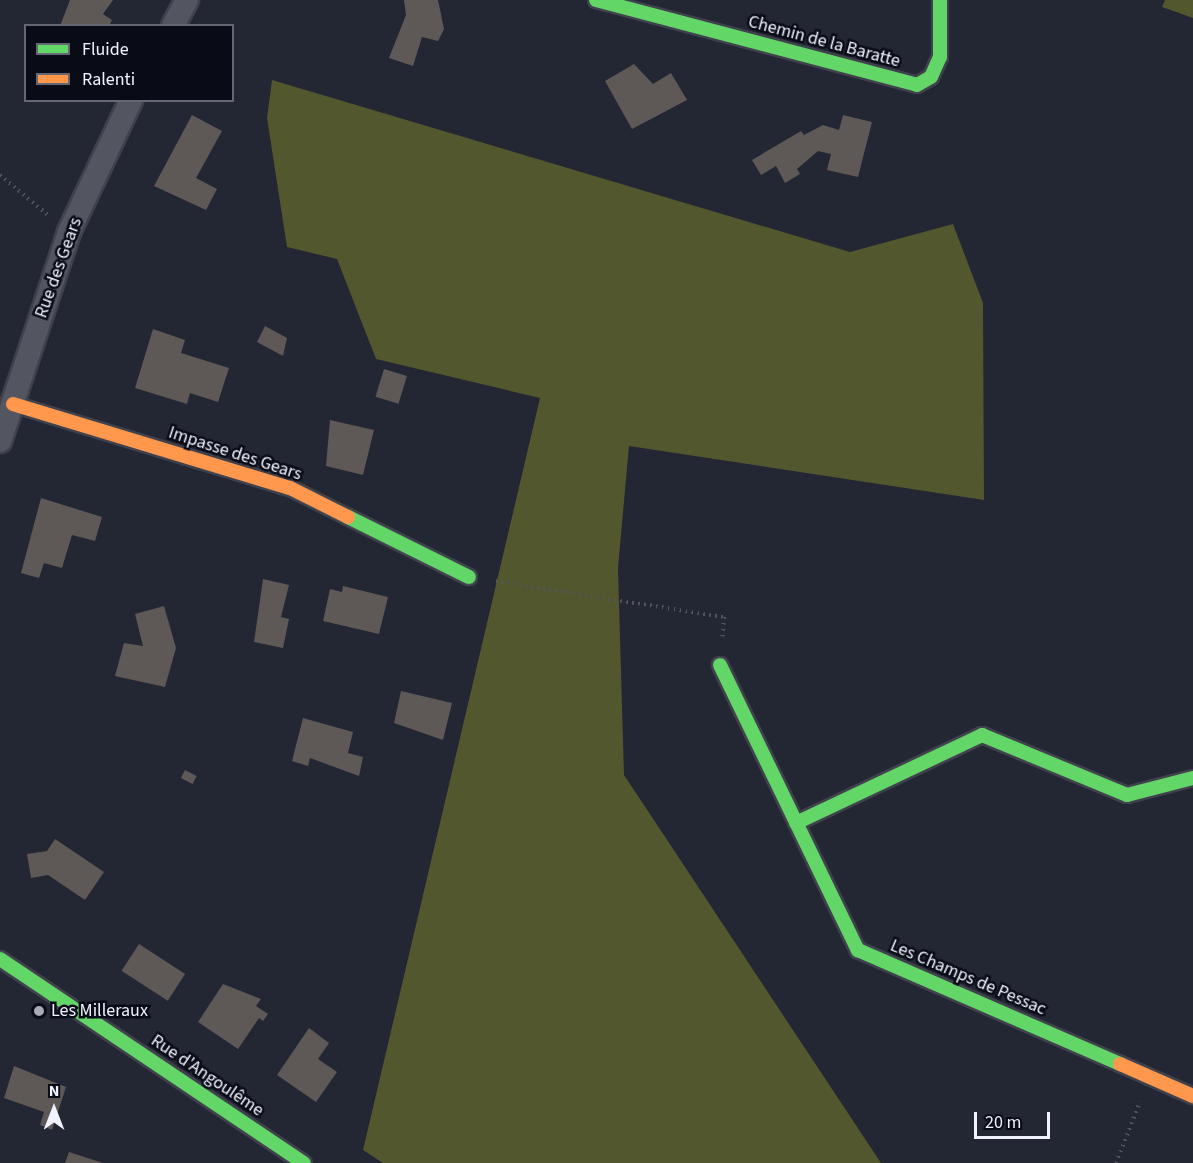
<!DOCTYPE html>
<meta charset="utf-8">
<style>
body{margin:0}
#map{position:relative;width:1193px;height:1163px;overflow:hidden;background:#232633;font-family:"Source Sans 3",sans-serif}
div>[style]{position:absolute}
.forest>*{inset:0;background:#52572e}
.building>*{inset:0;background:#5e5956;transform-origin:0 0}
.path>*{height:4px;margin-top:-2px;transform-origin:0;background:repeating-linear-gradient(90deg,#53555e 0 1.5px,transparent 0 6px)}
.roads{filter:drop-shadow(2px 0 #3f414c) drop-shadow(-2px 0 #3f414c) drop-shadow(0 2px #3f414c) drop-shadow(0 -2px #3f414c)}
.street>*{height:22px;margin:-11px;padding:0 11px;transform-origin:11px;border-radius:11px;background:#535660}
.fast>*{height:14px;margin:-7px;padding:0 7px;transform-origin:7px;border-radius:7px;background:#63d668}
.slow>*{height:14px;margin:-7px;padding:0 7px;transform-origin:7px;border-radius:7px;background:#ff974d}
.dots>*{width:16px;height:16px;translate:-50% -50%;box-sizing:border-box;border:3px solid #090c17;border-radius:50%}
span{translate:-50% -50%;white-space:nowrap;text-align:center;line-height:1.15;-webkit-text-stroke:5px #090c17;paint-order:stroke}
.street-label{font-size:18px;color:#f0f2fd}
.poi-label{font-size:18px;color:#f0f2fd}
.left{translate:0 -50%;text-align:left}
.legend{position:absolute;left:24px;top:24px;width:210px;height:78px;box-sizing:border-box;background:#090c17;border:2px solid #656873;margin:0;padding:8px 10px;list-style:none;font-size:18px;color:#f0f2fd}
.legend li{display:flex;align-items:center;gap:12px;height:30px}
.legend b{width:30px;border:2px solid #656873}
.north{position:absolute;left:24px;top:1079px;width:60px;height:60px;-webkit-text-stroke:4px #090c17;paint-order:stroke;rotate:0deg;font-size:16px;font-weight:700;line-height:24px;text-align:center;color:#f0f2fd}
.north::after{content:'';display:block;margin:auto;width:21px;height:27px;background:#f0f2fd;clip-path:polygon(50% 0,100% 100%,50% 72%,0 100%)}
.scale{position:absolute;left:974px;top:1112px;width:76px;height:27px;box-sizing:border-box;border:3px solid #f0f2fd;border-top:0;padding-left:8px;font-size:18px;line-height:21px;white-space:nowrap;color:#f0f2fd;-webkit-text-stroke:4px #090c17;paint-order:stroke}
</style>
<div id="map">
<div class="forest">
<div style="clip-path:polygon(1165px 0,1193px 0,1193px 18px,1162px 7px)"></div>
<div style="clip-path:polygon(272px 80px,850px 252px,953px 224px,983px 303px,984px 500px,629px 446px,618px 568px,624px 775px,881px 1163px,383px 1163px,363px 1150px,540px 398px,376px 359px,337px 259px,287px 247px,267px 118px)"></div>
</div>
<div class="building">
<div style="clip-path:polygon(70px 0,113px 0,103px 14px,112px 20px,109px 26px,60px 26px)"></div>
<div style="clip-path:polygon(404px 0,438px 0,444px 29px,438px 41px,422px 37px,413px 66px,389px 58px,406px 15px)"></div>
<div style="clip-path:polygon(634px 64px,653px 84px,671px 73px,687px 100px,632px 129px,605px 81px)"></div>
<div style="clip-path:polygon(192px 115px,222px 131px,196px 178px,217px 189px,206px 210px,154px 186px)"></div>
<div style="clip-path:polygon(843px 115px,872px 122px,858px 177px,827px 170px,831px 154px,818px 151px,797px 169px,800px 174px,785px 183px,776px 166px,761px 175px,752px 160px,801px 131px,804px 135px,823px 125px,839px 130px)"></div>
<div style="clip-path:polygon(265px 326px,287px 338px,283px 356px,257px 342px)"></div>
<div style="clip-path:polygon(153px 329px,185px 340px,181px 353px,229px 368px,218px 402px,190px 393px,187px 404px,135px 388px)"></div>
<div style="left:384px;top:369px;width:24px;height:29px;rotate:17deg"></div>
<div style="clip-path:polygon(330px 420px,374px 430px,363px 475px,326px 466px)"></div>
<div style="clip-path:polygon(41px 498px,102px 517px,95px 541px,72px 535px,62px 568px,44px 563px,39px 578px,21px 573px)"></div>
<div style="clip-path:polygon(263px 579px,289px 585px,281px 617px,289px 619px,283px 648px,254px 642px)"></div>
<div style="clip-path:polygon(343px 586px,388px 597px,379px 634px,323px 621px,330px 589px,342px 592px)"></div>
<div style="clip-path:polygon(164px 606px,176px 648px,165px 687px,115px 676px,124px 643px,143px 646px,135px 614px)"></div>
<div style="clip-path:polygon(401px 691px,452px 703px,443px 740px,394px 723px)"></div>
<div style="clip-path:polygon(303px 718px,353px 732px,348px 753px,363px 757px,359px 776px,310px 758px,308px 766px,292px 761px)"></div>
<div style="left:185px;top:770px;width:13px;height:9px;rotate:27deg"></div>
<div style="clip-path:polygon(55px 839px,104px 872px,85px 900px,48px 875px,31px 878px,27px 854px,47px 851px)"></div>
<div style="left:139px;top:944px;width:55px;height:32px;rotate:33deg"></div>
<div style="clip-path:polygon(223px 984px,261px 999px,256px 1006px,268px 1014px,263px 1021px,259px 1018px,238px 1049px,198px 1022px)"></div>
<div style="clip-path:polygon(309px 1028px,329px 1043px,318px 1059px,337px 1072px,316px 1102px,277px 1075px)"></div>
<div style="clip-path:polygon(14px 1066px,66px 1087px,52px 1130px,40px 1125px,44px 1112px,4px 1098px)"></div>
<div style="clip-path:polygon(69px 1152px,103px 1163px,65px 1163px)"></div>
</div>
<div class="path">
<div style="left:0;top:175px;width:65px;rotate:40deg"></div>
<div style="left:496px;top:581px;width:231px;rotate:9deg"></div>
<div style="left:724px;top:617px;width:23px;rotate:95deg"></div>
<div style="left:1116px;top:1163px;width:66px;rotate:-68.5deg"></div>
</div>
<div class="roads">
<div class="street">
<div style="left:173px;top:26px;width:30px;rotate:-62deg"></div>
<div style="left:0;top:441px;width:220px;rotate:-71.7deg"></div>
<div style="left:69px;top:232px;width:146px;rotate:-64.8deg"></div>
</div>
<div class="fast">
<div style="left:596px;top:0;width:332px;rotate:14.8deg"></div>
<div style="left:917px;top:85px;width:16px;rotate:-30deg"></div>
<div style="left:931px;top:77px;width:22px;rotate:-66deg"></div>
<div style="left:940px;top:57px;width:57px;rotate:-90deg"></div>
<div style="left:348px;top:517px;width:135px;rotate:26.4deg"></div>
<div style="left:720px;top:665px;width:317px;rotate:64.2deg"></div>
<div style="left:858px;top:950px;width:286px;rotate:23.5deg"></div>
<div style="left:796px;top:823px;width:206px;rotate:-25.3deg"></div>
<div style="left:982px;top:735px;width:157px;rotate:22.5deg"></div>
<div style="left:1127px;top:795px;width:68px;rotate:-14.4deg"></div>
<div style="left:0;top:959px;width:366px;rotate:33.9deg"></div>
</div>
<div class="slow">
<div style="left:13px;top:404px;width:289px;rotate:16.9deg"></div>
<div style="left:290px;top:488px;width:65px;rotate:26.6deg"></div>
<div style="left:1120px;top:1064px;width:80px;rotate:23.7deg"></div>
</div>
</div>
<div class="dots">
<div style="left:39px;top:1011px;background:#a8abb6"></div>
</div>
<div class="street-label">
<span style="left:824px;top:42px;rotate:15deg">Chemin de la Baratte</span>
<span style="left:59px;top:268px;rotate:-70deg">Rue des Gears</span>
<span style="left:235px;top:454px;rotate:18deg">Impasse des Gears</span>
<span style="left:968px;top:978px;rotate:23deg">Les Champs de Pessac</span>
<span style="left:207px;top:1076px;rotate:34deg">Rue d'Angoulême</span>
</div>
<div class="poi-label">
<span class="left" style="left:51px;top:1011px">Les Milleraux</span>
</div>
<ul class="legend">
<li><b style="height:8px;background:#63d668"></b>Fluide</li>
<li><b style="height:8px;background:#ff974d"></b>Ralenti</li>
</ul>
<div class="north">N</div>
<div class="scale">20 m</div>
</div>
